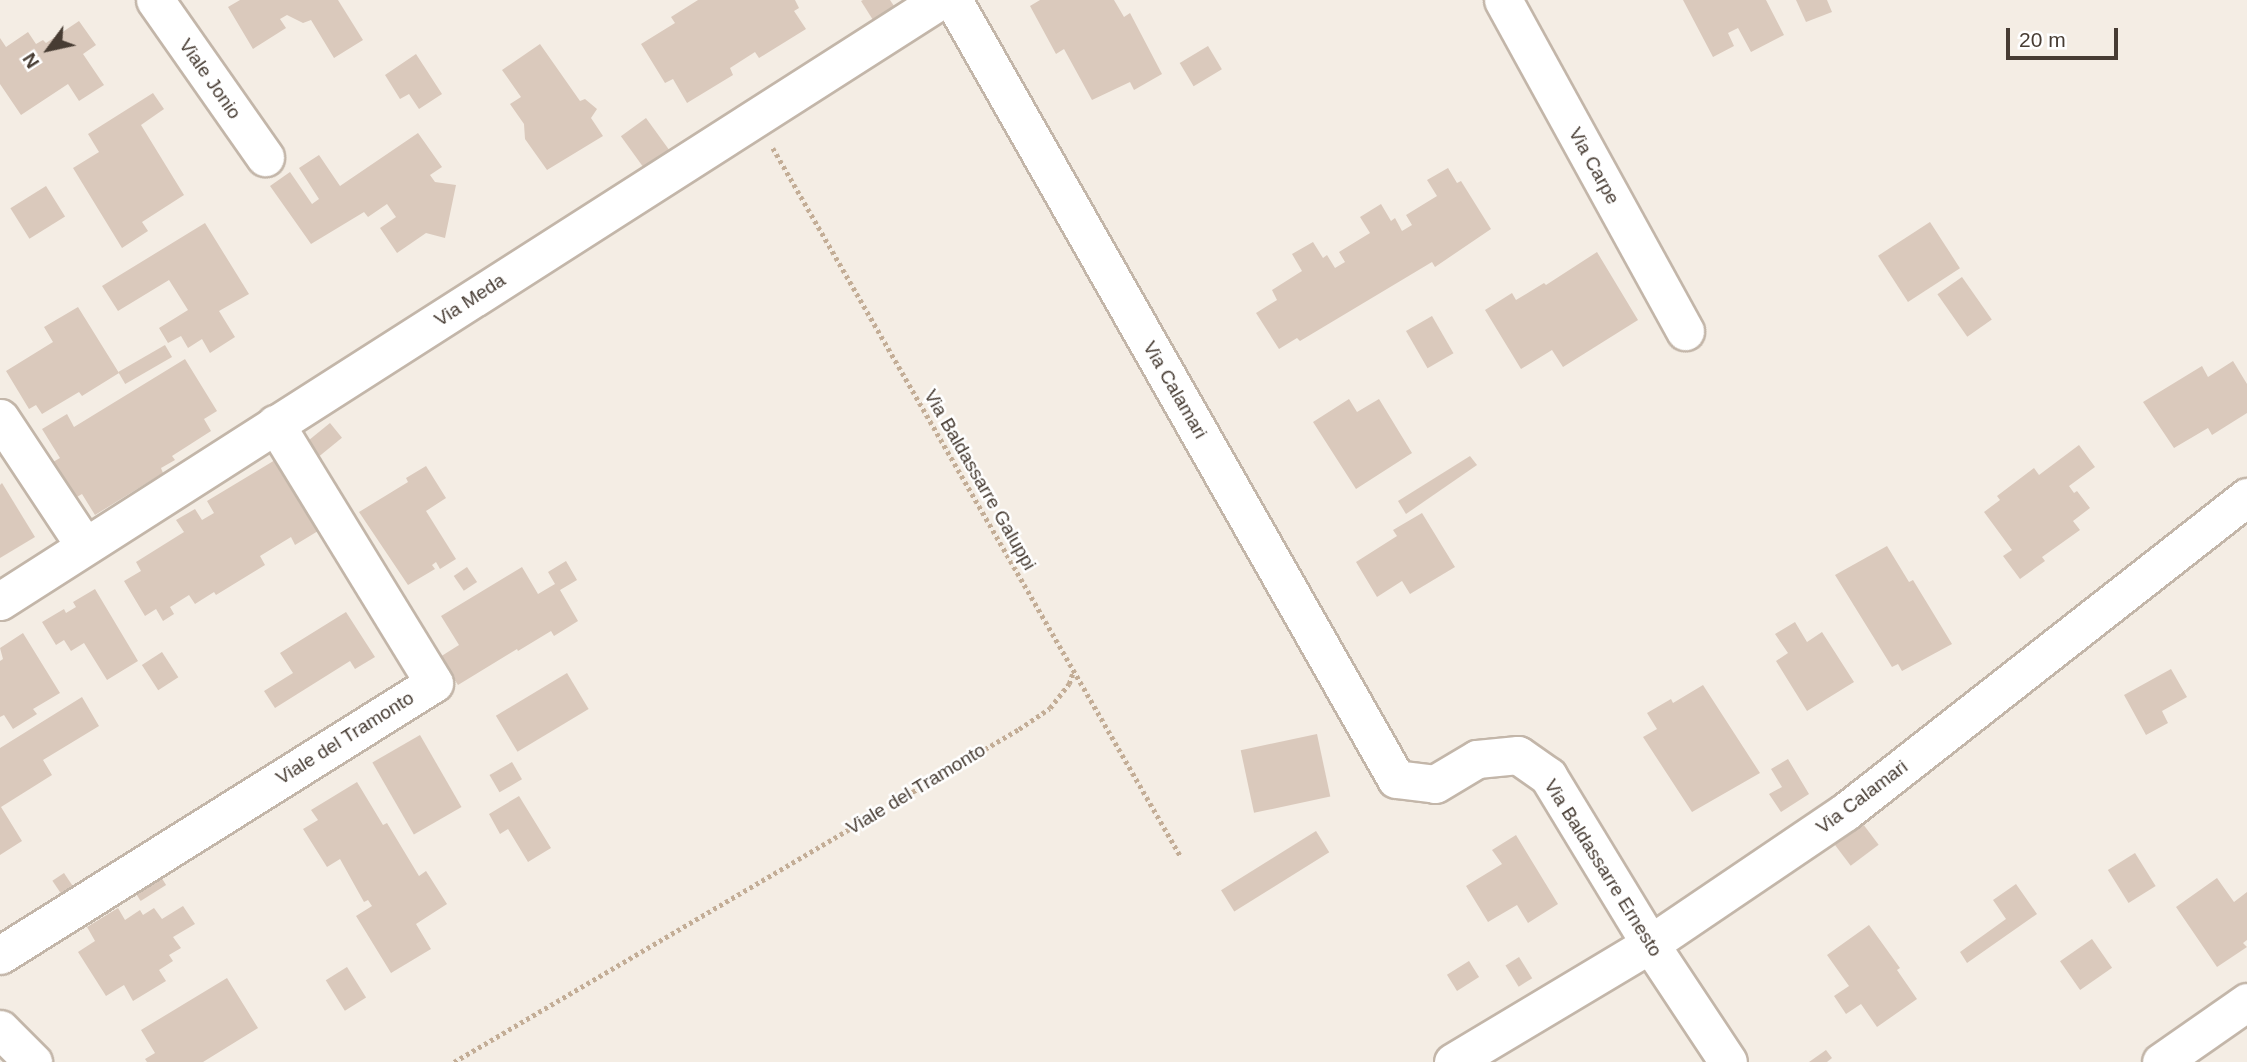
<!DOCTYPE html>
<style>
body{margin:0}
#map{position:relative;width:2247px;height:1062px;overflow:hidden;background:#f4ede4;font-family:Helvetica,sans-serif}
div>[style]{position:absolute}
.building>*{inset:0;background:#dac9bc;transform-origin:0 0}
.path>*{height:4.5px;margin-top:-2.25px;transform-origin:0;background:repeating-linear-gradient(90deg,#c3ad96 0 3.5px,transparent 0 7px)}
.roads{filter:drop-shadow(2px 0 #c3b6a9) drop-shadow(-2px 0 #c3b6a9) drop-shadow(0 2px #c3b6a9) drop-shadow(0 -2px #c3b6a9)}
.minor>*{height:37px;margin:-18.5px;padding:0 18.5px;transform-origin:18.5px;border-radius:18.5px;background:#fff}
span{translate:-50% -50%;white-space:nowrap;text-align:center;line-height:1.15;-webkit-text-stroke:5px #fff;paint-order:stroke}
.street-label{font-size:19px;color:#473c33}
.north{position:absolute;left:14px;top:14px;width:70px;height:70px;-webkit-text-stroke:5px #fff;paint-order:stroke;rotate:237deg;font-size:19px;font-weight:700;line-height:28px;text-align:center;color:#473c33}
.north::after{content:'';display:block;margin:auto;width:24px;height:32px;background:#473c33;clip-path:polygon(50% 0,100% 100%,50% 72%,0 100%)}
.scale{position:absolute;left:2006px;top:28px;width:112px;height:32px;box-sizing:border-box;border:4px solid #473c33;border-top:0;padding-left:9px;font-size:21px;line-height:24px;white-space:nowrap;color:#473c33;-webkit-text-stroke:5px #fff;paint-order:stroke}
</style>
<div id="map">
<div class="building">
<div style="clip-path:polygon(240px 0,338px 0,363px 40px,334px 58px,311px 20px,303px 23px,287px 15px,280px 19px,286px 28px,253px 49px,228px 7px)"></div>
<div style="clip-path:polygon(698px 0,795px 0,799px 8px,794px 11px,806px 29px,759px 58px,755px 52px,730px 68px,733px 75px,687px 103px,673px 79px,665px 83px,641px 44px,675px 23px,671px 17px)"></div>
<div style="clip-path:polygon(863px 0,890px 0,894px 6px,873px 20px,861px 1px)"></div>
<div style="clip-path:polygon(1040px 0,1114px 0,1124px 17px,1130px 13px,1162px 74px,1134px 90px,1130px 82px,1092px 100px,1064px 49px,1056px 54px,1030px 6px)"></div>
<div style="clip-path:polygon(1683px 0,1766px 0,1784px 35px,1751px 52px,1738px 28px,1728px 33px,1734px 46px,1713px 57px)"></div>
<div style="clip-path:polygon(1796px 0,1827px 0,1832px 12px,1806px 22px)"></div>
<div style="clip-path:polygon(79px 21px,96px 45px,83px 54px,104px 85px,79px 101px,68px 84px,21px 115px,0 84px,0 38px,6px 47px,28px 32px,36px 44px,43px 40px,46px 43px)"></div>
<div style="clip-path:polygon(540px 44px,580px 101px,585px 99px,597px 109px,591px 118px,603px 136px,547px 170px,525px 139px,524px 124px,510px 104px,521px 97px,502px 70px)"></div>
<div style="left:1208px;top:46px;width:27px;height:33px;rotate:59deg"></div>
<div style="clip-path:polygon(416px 54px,442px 94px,419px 109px,409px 94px,400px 99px,385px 75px)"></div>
<div style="clip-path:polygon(153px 93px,164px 109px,141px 125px,184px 195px,142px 222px,148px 231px,122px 248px,73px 168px,99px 152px,88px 134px)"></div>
<div style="left:646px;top:118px;width:41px;height:31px;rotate:54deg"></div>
<div style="clip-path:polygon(418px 133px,442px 167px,430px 175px,435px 182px,456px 185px,445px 238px,426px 233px,397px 253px,380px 228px,396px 217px,387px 204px,368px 217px,364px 212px,311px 244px,270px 186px,290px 172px,312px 204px,319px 199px,299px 168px,319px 155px,340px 186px)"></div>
<div style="clip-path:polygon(1448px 168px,1457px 183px,1461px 181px,1491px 229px,1435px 267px,1432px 262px,1300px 341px,1297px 338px,1279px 349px,1256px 313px,1277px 300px,1272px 290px,1302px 271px,1292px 254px,1313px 242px,1323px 258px,1327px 255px,1335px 268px,1345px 262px,1339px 252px,1370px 233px,1360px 217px,1381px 204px,1391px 221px,1395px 218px,1402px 231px,1412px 225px,1406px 215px,1437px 196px,1427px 180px)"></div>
<div style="left:46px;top:186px;width:36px;height:42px;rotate:58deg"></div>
<div style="left:1930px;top:222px;width:55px;height:62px;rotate:57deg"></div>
<div style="clip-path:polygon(205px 223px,249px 294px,219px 311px,235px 337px,210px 353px,202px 339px,188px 348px,181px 336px,168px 343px,159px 328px,188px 310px,169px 280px,118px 311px,102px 286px)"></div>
<div style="clip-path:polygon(1597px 252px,1638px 320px,1563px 367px,1552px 350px,1521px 369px,1485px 310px,1512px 293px,1516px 300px,1544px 283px,1546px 285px)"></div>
<div style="left:1962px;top:277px;width:52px;height:30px;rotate:55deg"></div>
<div style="clip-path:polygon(78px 307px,119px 373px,82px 396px,79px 392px,42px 414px,36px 405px,29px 409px,6px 371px,53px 342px,44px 327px)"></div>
<div style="left:1432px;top:316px;width:43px;height:30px;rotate:60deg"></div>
<div style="left:165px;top:345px;width:14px;height:54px;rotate:60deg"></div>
<div style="clip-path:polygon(185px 359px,217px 411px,204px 419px,211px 431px,172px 456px,175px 460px,161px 468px,163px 473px,95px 515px,82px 494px,68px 502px,46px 466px,60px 458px,42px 429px,67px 414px,74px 427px)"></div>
<div style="clip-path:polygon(2233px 361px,2247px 384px,2247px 413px,2212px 435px,2208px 428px,2174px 448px,2143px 402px,2202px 366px,2208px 377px)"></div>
<div style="clip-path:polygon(1349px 399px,1357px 412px,1379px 399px,1412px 453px,1356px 489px,1313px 422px)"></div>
<div style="left:330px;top:423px;width:19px;height:34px;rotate:51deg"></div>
<div style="clip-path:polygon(2079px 445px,2095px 467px,2069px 486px,2074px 493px,2077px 491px,2090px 508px,2073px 521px,2080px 530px,2042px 557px,2045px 561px,2020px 579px,2003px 556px,2012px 550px,1984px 512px,2000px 500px,1997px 496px,2034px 468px,2039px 475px)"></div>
<div style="clip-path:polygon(1470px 456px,1477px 465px,1406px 514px,1398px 501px)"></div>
<div style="clip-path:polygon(280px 457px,320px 519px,313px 523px,318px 531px,295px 545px,291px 537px,260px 556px,265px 565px,216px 595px,214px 592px,195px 604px,189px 595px,170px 607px,174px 614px,163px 621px,156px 609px,145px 616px,124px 581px,141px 571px,136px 562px,184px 532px,176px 520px,195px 509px,202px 520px,214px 513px,207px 501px)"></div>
<div style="clip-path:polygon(426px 466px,446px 498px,426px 511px,456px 559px,440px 569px,436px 562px,432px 565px,435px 569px,408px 585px,359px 512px,408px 482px,406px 478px)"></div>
<div style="clip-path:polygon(2px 483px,35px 537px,0 558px,0 485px)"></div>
<div style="clip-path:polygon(1422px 513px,1455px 567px,1410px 594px,1402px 581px,1377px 597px,1356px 562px,1397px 536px,1393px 530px)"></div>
<div style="clip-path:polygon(1887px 546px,1909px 582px,1913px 580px,1952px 644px,1902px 671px,1898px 664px,1892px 667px,1835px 575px)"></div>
<div style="clip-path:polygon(566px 561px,577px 580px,560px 590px,578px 621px,554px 636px,551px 631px,518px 651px,517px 649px,458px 685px,440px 657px,459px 645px,441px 616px,522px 567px,538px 594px,555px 584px,548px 572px)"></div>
<div style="left:467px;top:567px;width:18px;height:16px;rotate:56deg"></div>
<div style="clip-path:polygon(95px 589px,138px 661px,107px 680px,84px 643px,71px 651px,64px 640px,56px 645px,42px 622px,64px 609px,66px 613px,76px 607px,73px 602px)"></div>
<div style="clip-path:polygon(346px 612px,375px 657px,355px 669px,350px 661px,275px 708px,264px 691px,293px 673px,280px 653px)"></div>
<div style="clip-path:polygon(1795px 622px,1807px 642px,1822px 632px,1854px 682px,1807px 711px,1776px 661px,1788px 653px,1775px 634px)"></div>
<div style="clip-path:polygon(23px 633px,60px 693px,33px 709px,37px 714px,13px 729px,4px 715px,0 717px,0 661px,3px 659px,0 648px)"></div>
<div style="left:162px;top:652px;width:30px;height:24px;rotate:57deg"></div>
<div style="clip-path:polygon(2171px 669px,2187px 697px,2162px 711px,2168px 723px,2146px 735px,2124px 695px)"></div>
<div style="left:567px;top:673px;width:42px;height:83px;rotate:59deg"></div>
<div style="clip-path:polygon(1703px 685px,1760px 773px,1692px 812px,1643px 737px,1657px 729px,1647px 713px,1671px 699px,1673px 703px)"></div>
<div style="clip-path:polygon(82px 697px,99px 726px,43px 760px,52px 775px,1px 807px,22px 841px,0 855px,0 748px)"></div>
<div style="left:1317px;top:734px;width:64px;height:78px;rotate:78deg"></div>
<div style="left:420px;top:735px;width:83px;height:55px;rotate:60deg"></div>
<div style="clip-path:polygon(1788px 759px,1809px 794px,1781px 812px,1769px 794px,1782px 787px,1771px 769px)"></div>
<div style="left:512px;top:762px;width:20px;height:26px;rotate:60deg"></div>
<div style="clip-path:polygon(357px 782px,383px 825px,387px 823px,419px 876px,426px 871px,447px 904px,416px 924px,431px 949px,391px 973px,356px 916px,372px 906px,368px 900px,364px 902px,340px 859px,327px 867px,303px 829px,318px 820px,311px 810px)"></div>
<div style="clip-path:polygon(519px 796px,551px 848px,528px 862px,508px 829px,500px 834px,489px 814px)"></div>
<div style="left:1863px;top:824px;width:26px;height:35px;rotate:53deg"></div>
<div style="left:1316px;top:831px;width:25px;height:112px;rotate:58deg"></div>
<div style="clip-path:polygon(1516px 835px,1558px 904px,1528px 923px,1517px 905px,1488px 922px,1466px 886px,1502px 864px,1492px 850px)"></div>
<div style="left:2135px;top:853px;width:39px;height:32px;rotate:58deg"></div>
<div style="left:156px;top:869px;width:19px;height:30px;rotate:58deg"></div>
<div style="left:64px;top:873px;width:18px;height:14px;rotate:56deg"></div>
<div style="clip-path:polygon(2217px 878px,2234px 902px,2247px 892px,2247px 940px,2243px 943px,2247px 947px,2217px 967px,2176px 907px)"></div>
<div style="clip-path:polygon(2016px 884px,2037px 914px,1967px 963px,1960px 952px,2006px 919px,1993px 900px)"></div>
<div style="clip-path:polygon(183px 906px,195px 924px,173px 937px,181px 948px,169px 955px,173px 961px,159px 970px,166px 981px,133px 1001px,124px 985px,106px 996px,78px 952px,95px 941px,87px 927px,118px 908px,125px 920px,140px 910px,143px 915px,154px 908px,162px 919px)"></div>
<div style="clip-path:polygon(1869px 925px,1900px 968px,1897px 970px,1917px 999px,1877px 1027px,1861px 1004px,1846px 1014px,1834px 996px,1849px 986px,1827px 955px)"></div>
<div style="left:2092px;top:939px;width:35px;height:39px;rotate:55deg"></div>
<div style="left:1519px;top:957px;width:25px;height:16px;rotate:58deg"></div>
<div style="left:1469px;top:961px;width:19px;height:26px;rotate:58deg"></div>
<div style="left:347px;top:967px;width:36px;height:25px;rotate:58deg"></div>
<div style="clip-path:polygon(227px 978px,258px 1028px,203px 1062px,147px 1062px,145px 1059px,155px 1053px,141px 1030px)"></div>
<div style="clip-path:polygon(1826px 1050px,1832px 1058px,1827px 1062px,1809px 1062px)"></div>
</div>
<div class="path">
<div style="left:773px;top:148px;width:818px;rotate:60.08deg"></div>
<div style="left:454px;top:1062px;width:656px;rotate:-30.51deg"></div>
<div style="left:1019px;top:729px;width:37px;rotate:-34deg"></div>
<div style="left:1050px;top:708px;width:31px;rotate:-52deg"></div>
<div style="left:1069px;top:684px;width:13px;rotate:-72deg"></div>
</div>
<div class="roads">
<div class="minor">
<div style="left:155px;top:0;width:192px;rotate:55deg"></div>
<div style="left:953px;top:0;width:896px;rotate:60.37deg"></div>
<div style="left:1396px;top:779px;width:39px;rotate:7deg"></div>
<div style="left:1435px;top:784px;width:49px;rotate:-30.8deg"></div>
<div style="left:1477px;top:759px;width:41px;rotate:-5.6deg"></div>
<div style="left:1518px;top:755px;width:37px;rotate:35deg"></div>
<div style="left:1548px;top:776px;width:197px;rotate:58.7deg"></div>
<div style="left:1650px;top:944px;width:141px;rotate:56.5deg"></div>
<div style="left:1503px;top:0;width:378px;rotate:61.2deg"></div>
<div style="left:0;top:418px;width:152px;rotate:56.5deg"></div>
<div style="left:0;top:601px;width:1116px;rotate:-32.59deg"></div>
<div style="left:0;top:955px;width:512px;rotate:-32.08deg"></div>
<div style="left:434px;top:683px;width:304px;rotate:-121.5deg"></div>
<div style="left:0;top:1029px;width:47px;rotate:45deg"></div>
<div style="left:1453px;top:1062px;width:230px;rotate:-30.9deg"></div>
<div style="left:1650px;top:944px;width:235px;rotate:-34.1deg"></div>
<div style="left:1845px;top:812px;width:511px;rotate:-38.08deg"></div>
<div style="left:2161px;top:1062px;width:105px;rotate:-34.9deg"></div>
</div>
</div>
<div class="street-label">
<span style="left:210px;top:79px;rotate:55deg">Viale Jonio</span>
<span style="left:1594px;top:166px;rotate:61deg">Via Carpe</span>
<span style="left:470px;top:300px;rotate:-33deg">Via Meda</span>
<span style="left:1175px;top:390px;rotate:60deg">Via Calamari</span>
<span style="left:980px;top:480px;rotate:60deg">Via Baldassarre Galuppi</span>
<span style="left:345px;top:738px;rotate:-32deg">Viale del Tramonto</span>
<span style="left:916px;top:789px;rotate:-31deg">Viale del Tramonto</span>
<span style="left:1862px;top:797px;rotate:-37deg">Via Calamari</span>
<span style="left:1603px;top:868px;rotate:58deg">Via Baldassarre Ernesto</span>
</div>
<div class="north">N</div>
<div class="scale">20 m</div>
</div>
